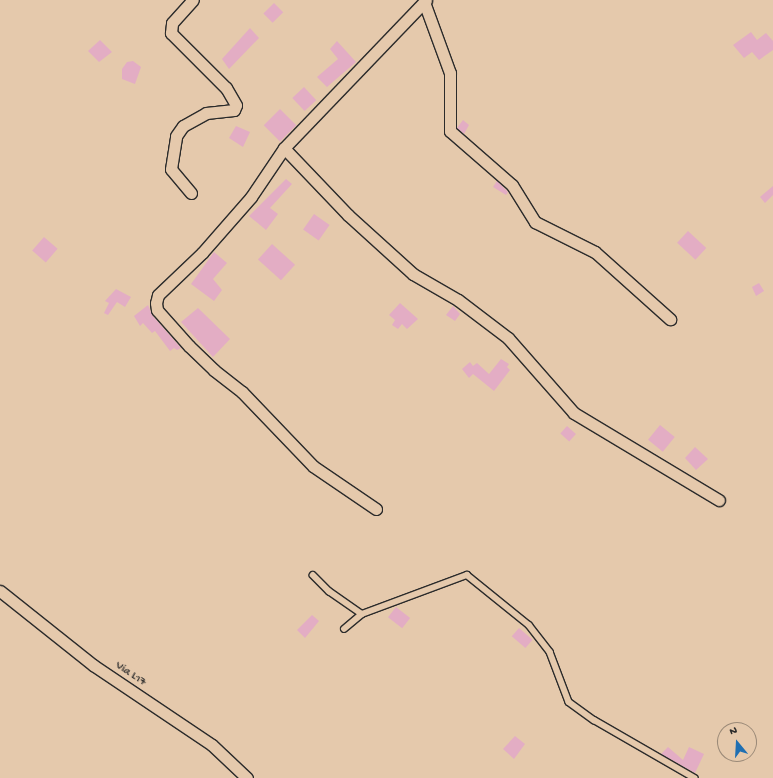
<!DOCTYPE html>
<style>
body{margin:0}
#map{position:relative;width:773px;height:778px;overflow:hidden;background:#e5c9ac;font-family:"Gochi Hand",sans-serif}
div>[style]{position:absolute}
.building>*{inset:0;background:#e3adc4;transform-origin:0 0}
.roads{filter:drop-shadow(1px 0 #2b2b2b) drop-shadow(-1px 0 #2b2b2b) drop-shadow(0 1px #2b2b2b) drop-shadow(0 -1px #2b2b2b)}
.service>*{height:5.5px;margin:-2.75px;padding:0 2.75px;transform-origin:2.75px;border-radius:2.75px;background:#e5c9ac}
.minor>*{height:11px;margin:-5.5px;padding:0 5.5px;transform-origin:5.5px;border-radius:5.5px;background:#e5c9ac}
span{translate:-50% -50%;white-space:nowrap;text-align:center;line-height:1.15;-webkit-text-stroke:3.5px #e5c9ac;paint-order:stroke}
.street-label{font-size:12px;color:#2b2b2b}
.north{position:absolute;left:717px;top:722px;width:40px;height:40px;box-sizing:border-box;background:#e5c9ac;border:1px solid #9b8a78;border-radius:50%;rotate:342deg;font-size:11px;font-weight:700;line-height:16px;text-align:center;color:#2b2b2b}
.north::after{content:'';display:block;margin:auto;width:14px;height:18px;background:#1f6fb2;clip-path:polygon(50% 0,100% 100%,50% 72%,0 100%)}
</style>
<div id="map">
<div class="building">
<div style="left:274px;top:3px;width:13px;height:15px;rotate:45deg"></div>
<div style="clip-path:polygon(250px 28px,259px 38px,229px 69px,222px 59px)"></div>
<div style="clip-path:polygon(751px 32px,757px 40px,766px 33px,773px 41px,773px 50px,759px 60px,752px 52px,744px 58px,733px 45px)"></div>
<div style="clip-path:polygon(100px 40px,112px 52px,99px 62px,88px 51px)"></div>
<div style="clip-path:polygon(337px 41px,356px 62px,327px 87px,317px 77px,338px 59px,330px 49px)"></div>
<div style="clip-path:polygon(133px 61px,141px 67px,135px 84px,122px 79px,122px 69px,127px 62px)"></div>
<div style="left:304px;top:87px;width:18px;height:16px;rotate:47deg"></div>
<div style="left:280px;top:109px;width:23px;height:23px;rotate:45deg"></div>
<div style="clip-path:polygon(463px 120px,469px 125px,464px 134px,457px 128px)"></div>
<div style="clip-path:polygon(236px 126px,250px 132px,243px 147px,229px 138px)"></div>
<div style="clip-path:polygon(286px 179px,292px 184px,270px 208px,278px 214px,266px 230px,249px 216px)"></div>
<div style="clip-path:polygon(497px 181px,508px 192px,506px 195px,493px 187px)"></div>
<div style="clip-path:polygon(773px 186px,773px 195px,765px 203px,760px 197px)"></div>
<div style="left:314px;top:214px;width:19px;height:19px;rotate:35deg"></div>
<div style="left:688px;top:231px;width:25px;height:16px;rotate:43deg"></div>
<div style="left:44px;top:237px;width:18px;height:18px;rotate:41deg"></div>
<div style="left:272px;top:244px;width:31px;height:21px;rotate:42deg"></div>
<div style="clip-path:polygon(214px 252px,227px 263px,213px 279px,222px 290px,214px 301px,191px 284px)"></div>
<div style="clip-path:polygon(759px 283px,764px 291px,756px 296px,752px 287px)"></div>
<div style="clip-path:polygon(116px 289px,131px 297px,125px 307px,117px 302px,108px 315px,104px 313px,109px 303px,105px 301px)"></div>
<div style="clip-path:polygon(400px 303px,418px 319px,407px 329px,402px 324px,398px 329px,392px 325px,395px 320px,389px 315px)"></div>
<div style="clip-path:polygon(148px 305px,152px 315px,181px 348px,177px 350px,174px 348px,170px 351px,155px 331px,152px 333px,143px 323px,140px 326px,134px 316px)"></div>
<div style="clip-path:polygon(453px 306px,460px 314px,455px 321px,446px 315px)"></div>
<div style="clip-path:polygon(198px 308px,230px 339px,213px 357px,181px 322px)"></div>
<div style="clip-path:polygon(501px 359px,509px 364px,507px 367px,510px 370px,494px 391px,473px 374px,469px 378px,462px 369px,470px 362px,473px 366px,477px 363px,489px 374px)"></div>
<div style="left:660px;top:425px;width:19px;height:19px;rotate:39deg"></div>
<div style="left:567px;top:426px;width:12px;height:10px;rotate:42deg"></div>
<div style="clip-path:polygon(695px 447px,708px 459px,696px 470px,685px 458px)"></div>
<div style="left:396px;top:607px;width:18px;height:13px;rotate:38deg"></div>
<div style="clip-path:polygon(312px 615px,319px 621px,305px 638px,297px 630px)"></div>
<div style="left:519px;top:628px;width:18px;height:11px;rotate:41deg"></div>
<div style="clip-path:polygon(515px 736px,525px 744px,514px 759px,503px 749px)"></div>
<div style="clip-path:polygon(668px 747px,683px 760px,689px 747px,704px 754px,695px 773px,661px 754px)"></div>
</div>
<div class="roads">
<div class="service">
<div style="left:313px;top:575px;width:23px;rotate:45deg"></div>
<div style="left:329px;top:591px;width:40px;rotate:34.9deg"></div>
<div style="left:362px;top:614px;width:112px;rotate:-20.4deg"></div>
<div style="left:467px;top:575px;width:80px;rotate:38.9deg"></div>
<div style="left:529px;top:625px;width:34px;rotate:52deg"></div>
<div style="left:550px;top:652px;width:53px;rotate:69.2deg"></div>
<div style="left:569px;top:702px;width:31px;rotate:36deg"></div>
<div style="left:594px;top:720px;width:116px;rotate:29.9deg"></div>
<div style="left:344px;top:629px;width:23px;rotate:-40deg"></div>
</div>
<div class="minor">
<div style="left:424px;top:2px;width:76px;rotate:69.9deg"></div>
<div style="left:450px;top:73px;width:58px;rotate:90deg"></div>
<div style="left:450px;top:131px;width:82px;rotate:41.1deg"></div>
<div style="left:512px;top:185px;width:44px;rotate:58.1deg"></div>
<div style="left:535px;top:222px;width:67px;rotate:26.6deg"></div>
<div style="left:595px;top:252px;width:101px;rotate:41.8deg"></div>
<div style="left:284px;top:148px;width:93px;rotate:46.3deg"></div>
<div style="left:348px;top:215px;width:88px;rotate:42.2deg"></div>
<div style="left:413px;top:274px;width:52px;rotate:30deg"></div>
<div style="left:458px;top:300px;width:63px;rotate:37.2deg"></div>
<div style="left:508px;top:338px;width:100px;rotate:48.7deg"></div>
<div style="left:574px;top:413px;width:169px;rotate:31deg"></div>
<div style="left:191px;top:193px;width:31px;rotate:-130deg"></div>
<div style="left:171px;top:169px;width:33px;rotate:-81deg"></div>
<div style="left:176px;top:136px;width:12px;rotate:-55deg"></div>
<div style="left:183px;top:126px;width:26px;rotate:-29deg"></div>
<div style="left:206px;top:113px;width:28px;rotate:-6deg"></div>
<div style="left:234px;top:110px;width:5px;rotate:-68deg"></div>
<div style="left:236px;top:105px;width:20px;rotate:-120deg"></div>
<div style="left:226px;top:88px;width:78px;rotate:-135deg"></div>
<div style="left:171px;top:33px;width:10px;rotate:-84deg"></div>
<div style="left:172px;top:23px;width:31px;rotate:-48deg"></div>
<div style="left:376px;top:509px;width:76px;rotate:-145.7deg"></div>
<div style="left:313px;top:466px;width:103px;rotate:-133.8deg"></div>
<div style="left:242px;top:392px;width:36px;rotate:-142deg"></div>
<div style="left:214px;top:370px;width:35px;rotate:-136deg"></div>
<div style="left:189px;top:346px;width:48px;rotate:-131.6deg"></div>
<div style="left:157px;top:310px;width:7px;rotate:-98deg"></div>
<div style="left:156px;top:303px;width:8px;rotate:-76deg"></div>
<div style="left:158px;top:295px;width:61px;rotate:-43.7deg"></div>
<div style="left:202px;top:253px;width:74px;rotate:-48.8deg"></div>
<div style="left:251px;top:197px;width:59px;rotate:-56deg"></div>
<div style="left:284px;top:148px;width:205px;rotate:-46.2deg"></div>
<div style="left:0;top:591px;width:119px;rotate:38.5deg"></div>
<div style="left:93px;top:665px;width:143px;rotate:33.9deg"></div>
<div style="left:212px;top:745px;width:48px;rotate:43.3deg"></div>
</div>
</div>
<div class="street-label">
<span style="left:130px;top:675px;rotate:34deg">Via L17</span>
</div>
<div class="north">N</div>
</div>
